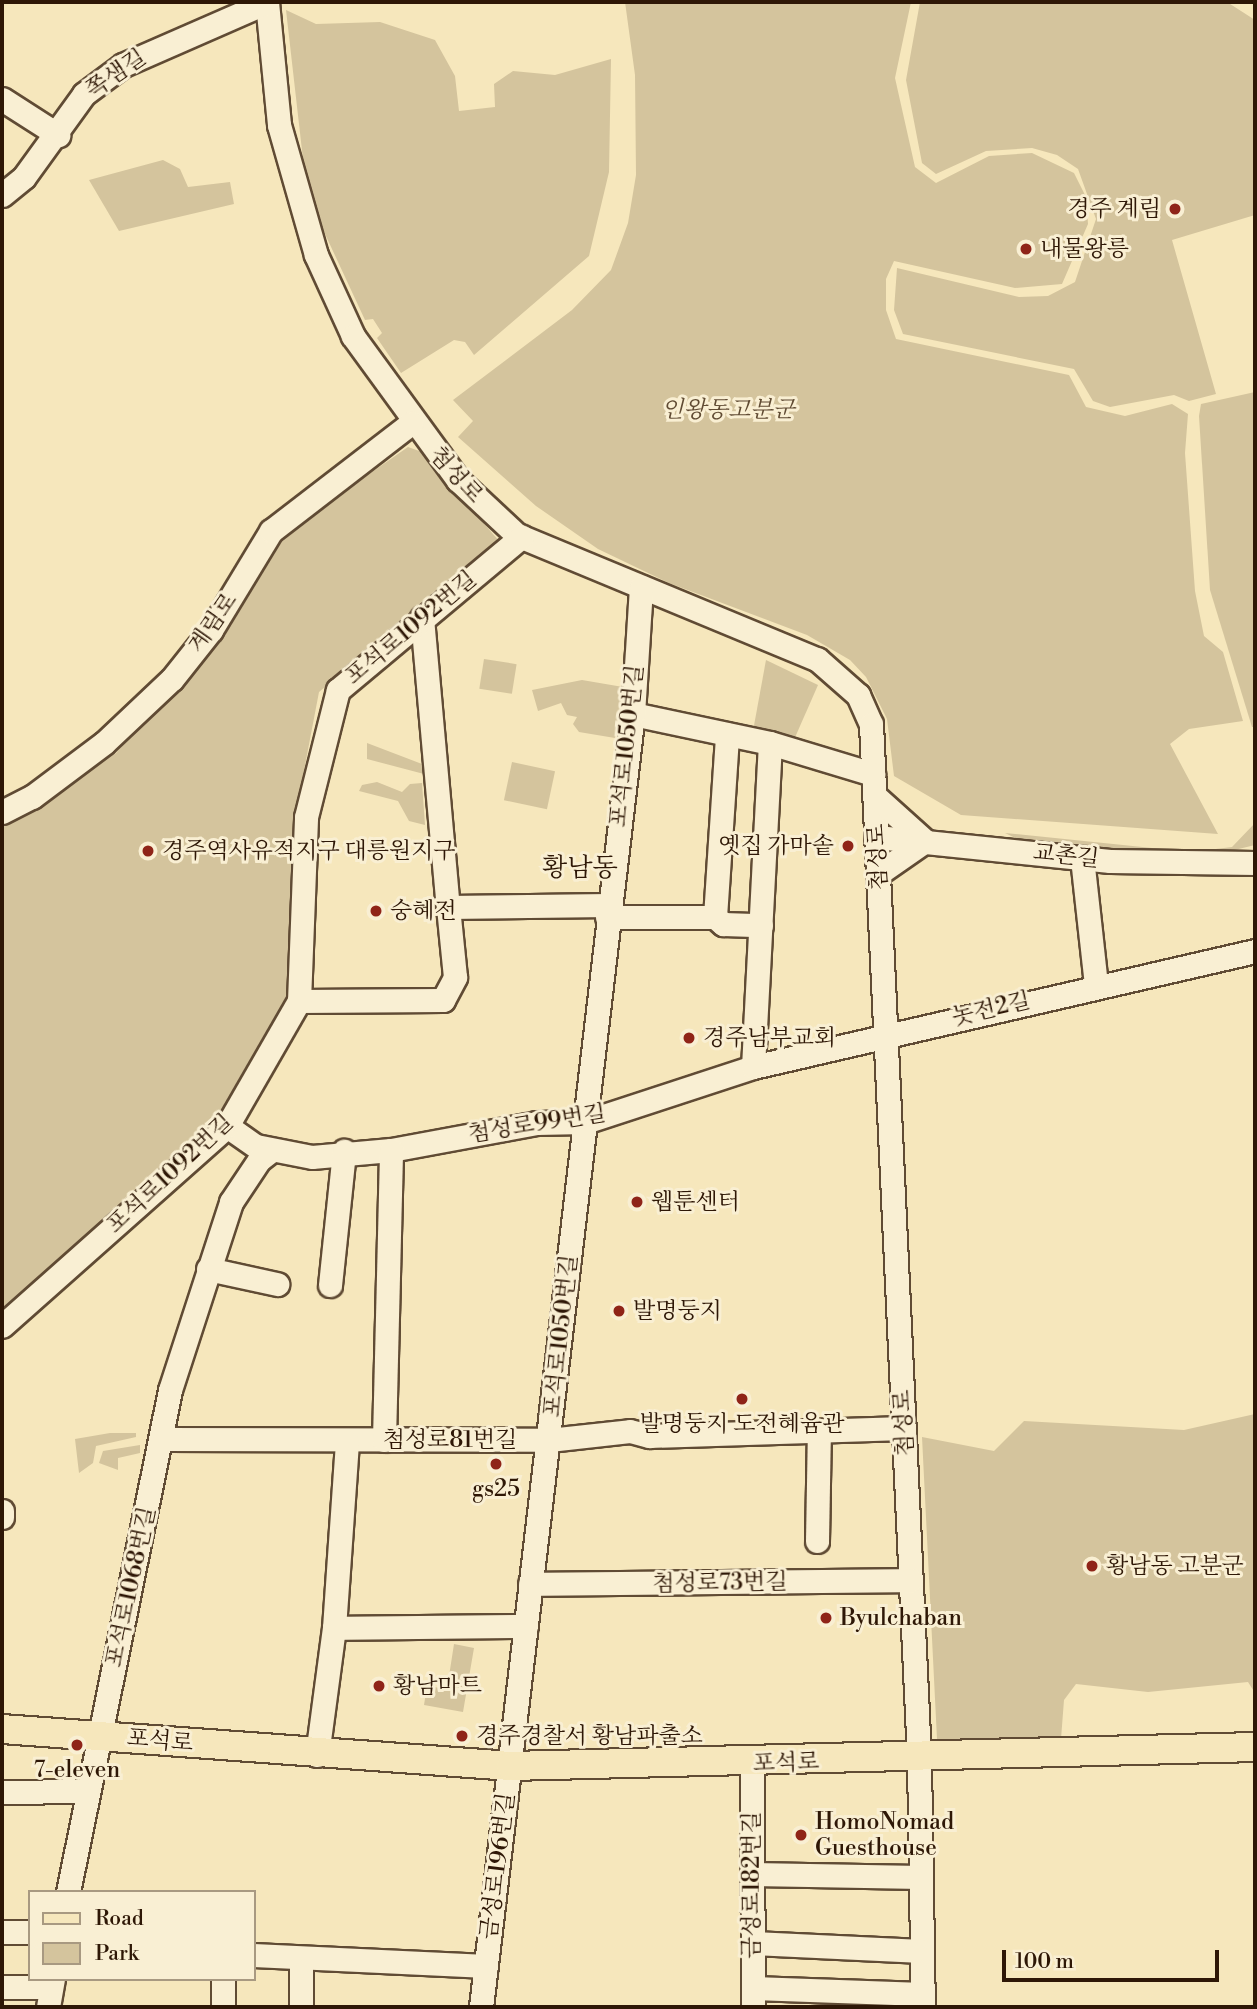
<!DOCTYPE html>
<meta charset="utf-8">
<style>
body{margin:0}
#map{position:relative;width:1257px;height:2009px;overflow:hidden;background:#f6e7bc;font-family:"Libre Bodoni","Noto Serif KR",serif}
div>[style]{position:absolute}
.green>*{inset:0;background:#d4c49d;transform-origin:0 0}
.roads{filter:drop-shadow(2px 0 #604b34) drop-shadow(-2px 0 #604b34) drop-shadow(0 2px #604b34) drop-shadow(0 -2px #604b34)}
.minor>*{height:23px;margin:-11.5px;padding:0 11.5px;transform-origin:11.5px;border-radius:11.5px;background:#f9efd3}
.major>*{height:28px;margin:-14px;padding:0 14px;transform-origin:14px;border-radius:14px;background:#f6e7bc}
.dots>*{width:19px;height:19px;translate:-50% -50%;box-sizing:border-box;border:4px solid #f9efd3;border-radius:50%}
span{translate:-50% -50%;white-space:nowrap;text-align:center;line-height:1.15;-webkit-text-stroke:6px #f9efd3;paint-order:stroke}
.street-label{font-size:23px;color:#2e1706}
.poi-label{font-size:23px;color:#2e1706}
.right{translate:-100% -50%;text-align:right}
.left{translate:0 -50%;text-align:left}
.park-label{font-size:23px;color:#604b33;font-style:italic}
.quarter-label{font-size:26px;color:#2e1706}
.frame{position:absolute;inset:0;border:4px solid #2e1706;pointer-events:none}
.legend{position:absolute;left:28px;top:1890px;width:228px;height:91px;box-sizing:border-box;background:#f9efd3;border:2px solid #a89981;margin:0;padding:9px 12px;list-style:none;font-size:21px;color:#2e1706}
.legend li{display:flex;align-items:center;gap:14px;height:35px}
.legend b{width:35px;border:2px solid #a89981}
.scale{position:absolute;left:1002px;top:1950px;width:217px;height:32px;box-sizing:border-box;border:4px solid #2e1706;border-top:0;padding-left:9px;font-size:21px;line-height:24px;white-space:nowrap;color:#2e1706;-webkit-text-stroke:5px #f9efd3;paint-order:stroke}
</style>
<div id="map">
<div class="green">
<div style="clip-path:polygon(625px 2px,911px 2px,895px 78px,915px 167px,936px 183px,989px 156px,1032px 153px,1074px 173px,1086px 197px,1088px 224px,1062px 284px,1015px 288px,894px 261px,886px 279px,886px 310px,896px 339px,1069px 375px,1086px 407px,1125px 416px,1172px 404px,1188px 414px,1185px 453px,1195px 591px,1204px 636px,1223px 652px,1243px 721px,1189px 729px,1170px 744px,1218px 834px,961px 815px,894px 776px,887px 719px,866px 677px,850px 660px,807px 635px,669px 583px,598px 549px,536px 506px,458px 437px,473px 421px,453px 400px,572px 310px,611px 270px,628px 223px,636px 175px,635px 75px)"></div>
<div style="clip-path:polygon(920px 2px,1227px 2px,1255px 20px,1255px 215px,1172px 240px,1216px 394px,1189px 401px,1174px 395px,1110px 407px,1093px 401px,1074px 369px,903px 334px,894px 310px,897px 268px,1019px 297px,1048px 296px,1075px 282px,1096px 219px,1078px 169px,1057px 155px,1032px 148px,986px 151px,936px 174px,922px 163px,906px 80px)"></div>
<div style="clip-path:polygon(286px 10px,316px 24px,380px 22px,435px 40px,455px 76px,459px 111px,495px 107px,494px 84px,513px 71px,555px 75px,611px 59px,609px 172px,589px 256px,474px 355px,465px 342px,454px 340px,401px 373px,377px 338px,382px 333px,373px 319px,365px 320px,319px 221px,304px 168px)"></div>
<div style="clip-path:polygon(163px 160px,180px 169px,188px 187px,230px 182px,234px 204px,119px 231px,89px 180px)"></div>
<div style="clip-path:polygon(1255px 392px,1255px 727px,1252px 727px,1210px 590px,1199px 416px,1201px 404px)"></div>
<div style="clip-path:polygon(408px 447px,422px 452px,499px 541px,319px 692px,298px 802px,288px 995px,272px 1032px,216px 1119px,2px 1317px,2px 819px,116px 753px,181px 679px,274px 549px,326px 504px)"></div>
<div style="left:484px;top:659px;width:33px;height:30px;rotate:9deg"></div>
<div style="clip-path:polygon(766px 660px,818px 685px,793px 742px,753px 731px)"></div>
<div style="clip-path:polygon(582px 680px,623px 687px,615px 738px,579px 732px,573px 724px,577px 717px,567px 715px,561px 703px,538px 711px,532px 690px)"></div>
<div style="clip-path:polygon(367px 743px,422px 764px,424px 774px,367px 759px)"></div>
<div style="left:512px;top:762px;width:44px;height:39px;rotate:12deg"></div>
<div style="clip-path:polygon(377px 782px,402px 792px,410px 784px,422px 783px,425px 825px,409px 821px,398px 801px,359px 791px,362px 785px)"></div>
<div style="clip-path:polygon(1255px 823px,1255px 845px,1210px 856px,1024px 842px,1005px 833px,1191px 852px,1232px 847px)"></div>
<div style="clip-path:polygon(1255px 1414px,1255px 1693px,1248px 1682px,1148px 1692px,1076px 1684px,1064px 1700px,1061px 1739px,937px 1739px,922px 1437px,994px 1451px,1024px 1421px,1184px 1430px)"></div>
<div style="clip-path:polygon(110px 1433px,136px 1433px,136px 1437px,96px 1446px,93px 1463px,79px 1473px,75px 1439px)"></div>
<div style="clip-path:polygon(140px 1445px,140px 1453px,118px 1458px,118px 1470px,99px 1463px,103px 1451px)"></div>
<div style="clip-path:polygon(454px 1644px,474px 1648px,463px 1712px,424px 1705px,427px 1686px,447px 1689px)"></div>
</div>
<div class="roads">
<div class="minor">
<div style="left:267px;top:2px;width:124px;rotate:84.4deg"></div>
<div style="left:279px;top:125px;width:135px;rotate:74.1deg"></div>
<div style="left:316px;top:255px;width:89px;rotate:65.4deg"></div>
<div style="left:353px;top:336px;width:178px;rotate:53.9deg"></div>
<div style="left:458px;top:480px;width:81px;rotate:43deg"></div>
<div style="left:517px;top:535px;width:325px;rotate:22.5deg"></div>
<div style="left:817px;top:659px;width:55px;rotate:41.3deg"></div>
<div style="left:858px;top:695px;width:32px;rotate:66deg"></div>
<div style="left:871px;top:724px;width:1036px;rotate:87.34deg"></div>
<div style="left:919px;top:1759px;width:248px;rotate:89.1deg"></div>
<div style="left:2px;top:99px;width:67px;rotate:32.7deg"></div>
<div style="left:2px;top:195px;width:28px;rotate:-39deg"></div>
<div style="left:24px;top:177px;width:102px;rotate:-54.1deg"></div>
<div style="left:84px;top:94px;width:49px;rotate:-36.6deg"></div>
<div style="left:123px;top:65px;width:157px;rotate:-23.6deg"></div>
<div style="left:422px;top:618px;width:290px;rotate:84.9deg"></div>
<div style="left:448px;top:907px;width:161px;rotate:-0.7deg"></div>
<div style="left:633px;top:714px;width:140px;rotate:12deg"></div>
<div style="left:770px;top:743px;width:108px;rotate:16.8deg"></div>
<div style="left:875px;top:796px;width:67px;rotate:42deg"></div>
<div style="left:2px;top:812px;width:34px;rotate:-27deg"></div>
<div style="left:32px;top:797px;width:90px;rotate:-36.9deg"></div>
<div style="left:104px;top:743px;width:93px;rotate:-43.3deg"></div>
<div style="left:172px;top:679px;width:63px;rotate:-51.5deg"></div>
<div style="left:211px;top:630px;width:116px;rotate:-58.8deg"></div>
<div style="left:271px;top:531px;width:177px;rotate:-37.6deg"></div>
<div style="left:877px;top:837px;width:234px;rotate:5.9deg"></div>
<div style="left:1110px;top:861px;width:145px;rotate:0.8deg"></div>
<div style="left:1082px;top:858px;width:127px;rotate:83.7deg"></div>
<div style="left:879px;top:873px;width:56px;rotate:-34.8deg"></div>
<div style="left:607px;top:917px;width:108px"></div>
<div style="left:715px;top:917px;width:11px;rotate:41deg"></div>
<div style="left:723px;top:924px;width:38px;rotate:2deg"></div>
<div style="left:715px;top:917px;width:183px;rotate:-86.2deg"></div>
<div style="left:299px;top:1001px;width:144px;rotate:-0.4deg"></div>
<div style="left:443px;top:1000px;width:26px;rotate:-62deg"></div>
<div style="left:455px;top:977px;width:70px;rotate:-95.7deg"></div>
<div style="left:753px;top:1067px;width:324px;rotate:-87deg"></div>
<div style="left:227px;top:1126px;width:35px;rotate:35deg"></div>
<div style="left:256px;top:1146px;width:57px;rotate:11.1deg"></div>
<div style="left:312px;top:1157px;width:79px;rotate:-5.1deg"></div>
<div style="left:391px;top:1150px;width:147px;rotate:-10.5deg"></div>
<div style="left:536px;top:1123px;width:49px;rotate:-1.2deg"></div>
<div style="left:585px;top:1122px;width:177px;rotate:-18.1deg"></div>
<div style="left:753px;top:1067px;width:515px;rotate:-13.01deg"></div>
<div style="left:208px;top:1269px;width:71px;rotate:12.3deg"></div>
<div style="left:330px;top:1285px;width:135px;rotate:-84deg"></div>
<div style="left:2px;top:1326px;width:301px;rotate:-41.6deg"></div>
<div style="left:227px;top:1126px;width:144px;rotate:-60.1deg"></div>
<div style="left:299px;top:1001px;width:184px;rotate:-87.8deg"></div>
<div style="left:306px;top:817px;width:131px;rotate:-75.9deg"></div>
<div style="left:338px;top:690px;width:239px;rotate:-39.9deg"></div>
<div style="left:163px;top:1439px;width:386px;rotate:0.1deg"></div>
<div style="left:549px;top:1440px;width:81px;rotate:-6.3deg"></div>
<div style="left:630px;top:1431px;width:20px;rotate:15deg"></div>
<div style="left:649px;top:1436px;width:255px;rotate:-1.8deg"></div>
<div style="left:384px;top:1440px;width:290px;rotate:-88.6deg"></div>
<div style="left:2px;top:1511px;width:6px;rotate:90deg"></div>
<div style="left:817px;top:1541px;width:110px;rotate:-89deg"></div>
<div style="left:530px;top:1584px;width:381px;rotate:-0.6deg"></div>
<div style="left:334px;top:1628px;width:192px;rotate:-0.6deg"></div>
<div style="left:317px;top:1755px;width:128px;rotate:-82.4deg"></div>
<div style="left:334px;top:1628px;width:186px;rotate:-86deg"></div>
<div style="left:752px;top:1764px;width:243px;rotate:89.8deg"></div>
<div style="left:2px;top:1792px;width:85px;rotate:-0.7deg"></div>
<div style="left:752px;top:1874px;width:169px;rotate:1deg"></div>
<div style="left:68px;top:1892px;width:512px;rotate:-78.51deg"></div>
<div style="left:170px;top:1390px;width:198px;rotate:-72deg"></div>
<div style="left:231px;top:1202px;width:50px;rotate:-56.3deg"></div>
<div style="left:259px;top:1160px;width:16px;rotate:-38deg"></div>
<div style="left:2px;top:1932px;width:28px"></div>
<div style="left:753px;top:1943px;width:169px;rotate:2.7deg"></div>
<div style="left:254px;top:1955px;width:232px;rotate:2.7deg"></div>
<div style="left:223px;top:1979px;width:28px;rotate:90deg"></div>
<div style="left:2px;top:1987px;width:49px"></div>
<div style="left:753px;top:1988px;width:170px;rotate:2deg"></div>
<div style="left:48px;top:2007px;width:28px;rotate:-80deg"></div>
<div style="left:301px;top:2007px;width:49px;rotate:-90deg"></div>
<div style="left:481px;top:2007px;width:1302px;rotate:-83.3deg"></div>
<div style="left:633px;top:714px;width:127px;rotate:-86.4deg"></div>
</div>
<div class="major">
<div style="left:2px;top:1729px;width:510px;rotate:4.16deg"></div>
<div style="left:511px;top:1766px;width:744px;rotate:-1.46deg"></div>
</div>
</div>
<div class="dots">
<div style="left:1175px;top:209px;background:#8f2418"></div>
<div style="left:1026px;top:249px;background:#8f2418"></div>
<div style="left:848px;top:846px;background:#8f2418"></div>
<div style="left:148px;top:851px;background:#8f2418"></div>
<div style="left:376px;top:911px;background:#8f2418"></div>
<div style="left:689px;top:1038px;background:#8f2418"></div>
<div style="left:637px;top:1202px;background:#8f2418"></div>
<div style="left:619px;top:1311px;background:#8f2418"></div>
<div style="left:742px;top:1399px;background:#8f2418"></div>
<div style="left:496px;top:1464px;background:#8f2418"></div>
<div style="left:1092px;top:1566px;background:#8f2418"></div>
<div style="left:826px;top:1618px;background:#8f2418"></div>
<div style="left:379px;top:1686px;background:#8f2418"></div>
<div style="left:462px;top:1736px;background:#8f2418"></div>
<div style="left:77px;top:1745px;background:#8f2418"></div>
<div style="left:801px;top:1835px;background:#8f2418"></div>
</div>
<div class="street-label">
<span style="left:116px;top:74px;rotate:-35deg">쪽샘길</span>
<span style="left:456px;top:475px;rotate:48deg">첨성로</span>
<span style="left:213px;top:623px;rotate:-55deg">계림로</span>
<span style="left:411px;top:628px;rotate:-40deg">포석로1092번길</span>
<span style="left:627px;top:746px;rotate:-84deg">포석로1050번길</span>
<span style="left:1066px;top:856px;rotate:6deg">교촌길</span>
<span style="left:878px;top:857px;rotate:-93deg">첨성로</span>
<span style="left:991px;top:1009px;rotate:-13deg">놋전2길</span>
<span style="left:537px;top:1124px;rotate:-9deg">첨성로99번길</span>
<span style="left:170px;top:1174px;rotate:-43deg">포석로1092번길</span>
<span style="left:561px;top:1336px;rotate:-84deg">포석로1050번길</span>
<span style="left:904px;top:1423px;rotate:-93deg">첨성로</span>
<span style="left:450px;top:1440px">첨성로81번길</span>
<span style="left:720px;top:1583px;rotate:-1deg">첨성로73번길</span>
<span style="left:131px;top:1587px;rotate:-78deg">포석로1068번길</span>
<span style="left:160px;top:1741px;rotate:5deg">포석로</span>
<span style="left:786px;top:1763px;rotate:-2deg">포석로</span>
<span style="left:498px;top:1866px;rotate:-83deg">금성로196번길</span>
<span style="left:752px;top:1885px;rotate:-90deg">금성로182번길</span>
</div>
<div class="poi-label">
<span class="right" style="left:1161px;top:209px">경주 계림</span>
<span class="left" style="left:1040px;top:249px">내물왕릉</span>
<span class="right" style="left:834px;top:846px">옛집 가마솥</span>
<span class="left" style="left:162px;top:851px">경주역사유적지구 대릉원지구</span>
<span class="left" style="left:390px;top:911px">숭혜전</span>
<span class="left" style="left:703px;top:1038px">경주남부교회</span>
<span class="left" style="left:651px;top:1202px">웹툰센터</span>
<span class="left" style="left:633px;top:1311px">발명둥지</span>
<span style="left:742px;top:1424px">발명둥지 도전혜윰관</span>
<span style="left:496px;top:1489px">gs25</span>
<span class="left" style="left:1106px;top:1566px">황남동 고분군</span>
<span class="left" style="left:840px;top:1618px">Byulchaban</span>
<span class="left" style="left:393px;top:1686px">황남마트</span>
<span class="left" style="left:476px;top:1736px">경주경찰서 황남파출소</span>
<span style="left:77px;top:1770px">7-eleven</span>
<span class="left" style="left:815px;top:1835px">HomoNomad<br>Guesthouse</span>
</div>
<div class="park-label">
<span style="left:728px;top:410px">인왕동고분군</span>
</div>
<div class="quarter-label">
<span style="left:580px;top:869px">황남동</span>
</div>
<div class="frame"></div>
<ul class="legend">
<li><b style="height:9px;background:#f6e7bc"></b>Road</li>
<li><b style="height:19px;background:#d4c49d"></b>Park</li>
</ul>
<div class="scale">100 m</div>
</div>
